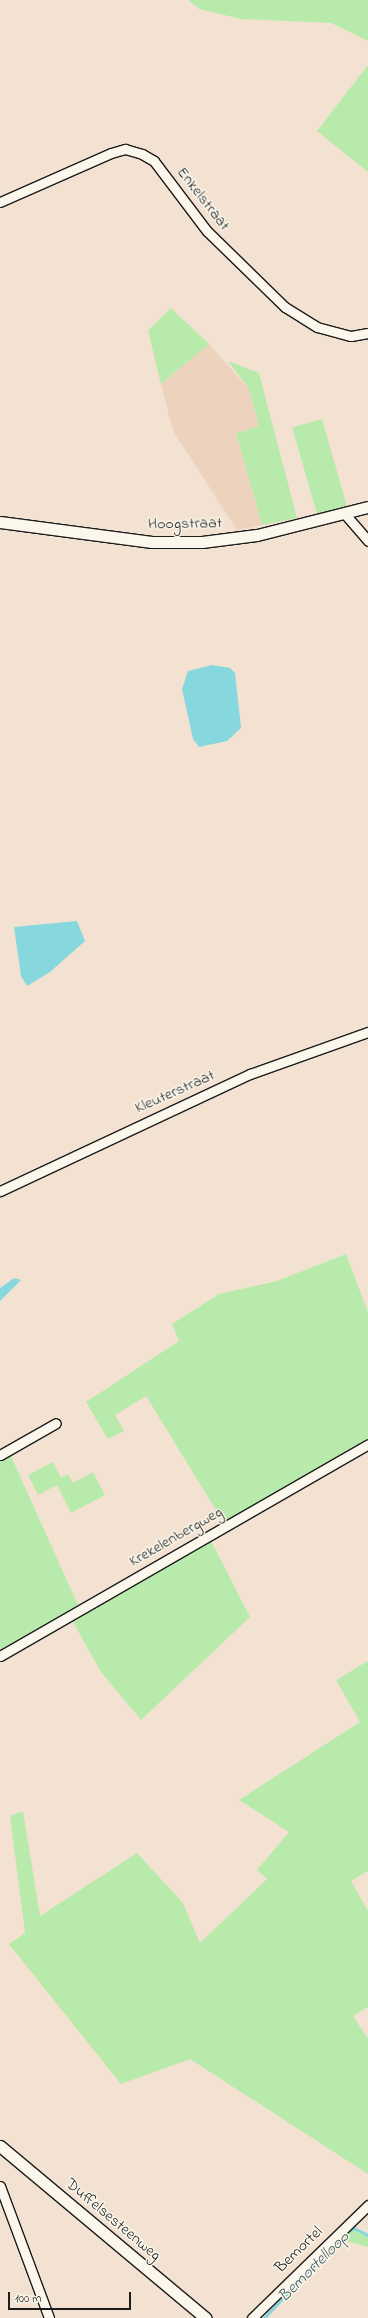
<!DOCTYPE html>
<style>
body{margin:0}
#map{position:relative;width:368px;height:2318px;overflow:hidden;background:#f3e2d1;font-family:"Indie Flower",sans-serif}
div>[style]{position:absolute}
.built>*{inset:0;background:#edd3be}
.green>*{inset:0;background:#b8ebab;transform-origin:0 0}
.water>*{inset:0;background:#86d7de}
.stream>*{height:2.5px;margin:-1.25px;padding:0 1.25px;transform-origin:1.25px;border-radius:1.25px;background:#86d7de}
.roads{filter:drop-shadow(1px 0 #1c1c1c) drop-shadow(-1px 0 #1c1c1c) drop-shadow(0 1px #1c1c1c) drop-shadow(0 -1px #1c1c1c)}
.minor>*{height:9px;margin:-4.5px;padding:0 4.5px;transform-origin:4.5px;border-radius:4.5px;background:#fbf7ec}
.tertiary>*{height:11px;margin:-5.5px;padding:0 5.5px;transform-origin:5.5px;border-radius:5.5px;background:#fbf7ec}
span{translate:-50% -50%;white-space:nowrap;text-align:center;line-height:1.15;-webkit-text-stroke:3px #fbf7ec;paint-order:stroke}
.street-label{font-size:16px;color:#1c1c1c}
.water-label{font-size:17px;color:#415d60;font-style:italic}
.scale{position:absolute;left:8px;top:2292px;width:123px;height:18px;box-sizing:border-box;border:2px solid #1c1c1c;border-top:0;padding-left:5px;font-size:12px;line-height:14px;white-space:nowrap;color:#1c1c1c;-webkit-text-stroke:3px #fbf7ec;paint-order:stroke}
</style>
<div id="map">
<div class="built">
<div style="clip-path:polygon(209px 344px,249px 389px,259px 426px,236px 433px,262px 525px,237px 530px,175px 434px,170px 420px,161px 384px)"></div>
</div>
<div class="green">
<div style="clip-path:polygon(188px 0,368px 0,368px 41px,331px 23px,241px 19px,199px 9px)"></div>
<div style="clip-path:polygon(368px 65px,368px 172px,317px 131px)"></div>
<div style="clip-path:polygon(171px 308px,209px 344px,161px 384px,148px 331px)"></div>
<div style="clip-path:polygon(228px 361px,259px 373px,297px 518px,262px 525px,236px 433px,259px 426px,249px 389px)"></div>
<div style="left:322px;top:419px;width:90px;height:31px;rotate:74deg"></div>
<div style="clip-path:polygon(346px 1254px,368px 1312px,368px 1438px,224px 1523px,146px 1396px,115px 1415px,124px 1431px,108px 1439px,86px 1402px,179px 1341px,172px 1324px,219px 1294px,277px 1281px)"></div>
<div style="clip-path:polygon(10px 1454px,78px 1605px,0 1650px,0 1458px)"></div>
<div style="clip-path:polygon(53px 1462px,61px 1478px,68px 1474px,73px 1483px,93px 1472px,105px 1495px,71px 1513px,57px 1485px,38px 1495px,28px 1475px)"></div>
<div style="clip-path:polygon(210px 1539px,250px 1617px,141px 1720px,101px 1672px,73px 1622px)"></div>
<div style="clip-path:polygon(368px 1661px,368px 1871px,351px 1881px,368px 1911px,368px 2007px,353px 2016px,368px 2039px,368px 2174px,190px 2059px,121px 2084px,9px 1944px,25px 1933px,10px 1816px,23px 1811px,40px 1916px,137px 1853px,183px 1903px,200px 1943px,267px 1879px,257px 1870px,289px 1832px,239px 1800px,360px 1722px,336px 1680px)"></div>
<div style="clip-path:polygon(350px 2229px,368px 2234px,368px 2247px,343px 2240px)"></div>
</div>
<div class="water">
<div style="clip-path:polygon(212px 665px,230px 668px,235px 673px,241px 728px,227px 741px,199px 747px,193px 739px,182px 689px,188px 671px)"></div>
<div style="clip-path:polygon(77px 921px,85px 941px,50px 972px,27px 986px,21px 976px,14px 927px)"></div>
<div style="clip-path:polygon(14px 1278px,21px 1280px,0 1301px,0 1288px)"></div>
</div>
<div class="stream">
<div style="left:345px;top:2233px;width:10px;rotate:-29deg"></div>
<div style="left:354px;top:2228px;width:16px;rotate:27deg"></div>
<div style="left:264px;top:2318px;width:95px;rotate:-46.7deg"></div>
</div>
<div class="roads">
<div class="minor">
<div style="left:0;top:202px;width:121px;rotate:-23.8deg"></div>
<div style="left:111px;top:153px;width:15px;rotate:-16deg"></div>
<div style="left:125px;top:149px;width:18px;rotate:16deg"></div>
<div style="left:142px;top:154px;width:14px;rotate:30deg"></div>
<div style="left:154px;top:161px;width:88px;rotate:52.9deg"></div>
<div style="left:207px;top:231px;width:109px;rotate:44.3deg"></div>
<div style="left:285px;top:307px;width:38px;rotate:32deg"></div>
<div style="left:317px;top:327px;width:35px;rotate:15deg"></div>
<div style="left:351px;top:336px;width:17px;rotate:-10deg"></div>
<div style="left:344px;top:513px;width:37px;rotate:49deg"></div>
<div style="left:0;top:1191px;width:276px;rotate:-25.1deg"></div>
<div style="left:250px;top:1074px;width:125px;rotate:-19.6deg"></div>
<div style="left:0;top:1455px;width:64px;rotate:-29.7deg"></div>
<div style="left:0;top:1656px;width:425px;rotate:-29.9deg"></div>
<div style="left:0;top:2186px;width:141px;rotate:69.6deg"></div>
<div style="left:252px;top:2318px;width:162px;rotate:-44.2deg"></div>
</div>
<div class="tertiary">
<div style="left:0;top:522px;width:153px;rotate:7.5deg"></div>
<div style="left:152px;top:542px;width:50px"></div>
<div style="left:202px;top:542px;width:55px;rotate:-7.3deg"></div>
<div style="left:257px;top:535px;width:114px;rotate:-14.2deg"></div>
<div style="left:0;top:2146px;width:268px;rotate:39.9deg"></div>
</div>
</div>
<div class="street-label">
<span style="left:203px;top:199px;rotate:52deg">Enkelstraat</span>
<span style="left:185px;top:524px;rotate:-1deg">Hoogstraat</span>
<span style="left:175px;top:1092px;rotate:-24deg">Kleuterstraat</span>
<span style="left:176px;top:1537px;rotate:-30deg">Krekelenbergweg</span>
<span style="left:113px;top:2220px;rotate:40deg">Duffelsesteenweg</span>
<span style="left:299px;top:2250px;rotate:-44deg">Bemortel</span>
</div>
<div class="water-label">
<span style="left:314px;top:2267px;rotate:-45deg">Bemortelloop</span>
</div>
<div class="scale">100 m</div>
</div>
